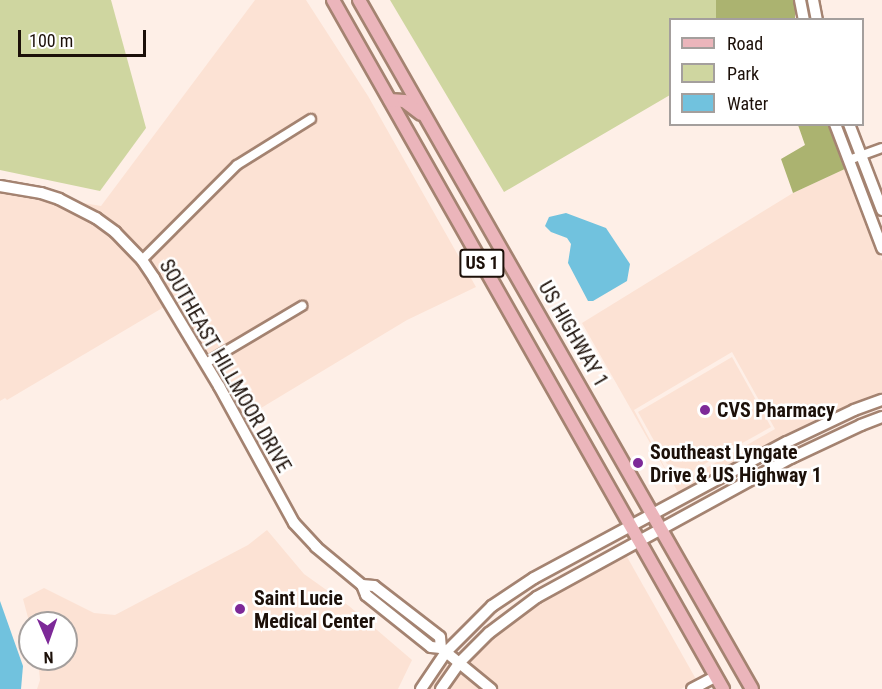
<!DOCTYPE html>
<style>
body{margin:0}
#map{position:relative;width:882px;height:689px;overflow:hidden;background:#feefe7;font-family:"Roboto Condensed",sans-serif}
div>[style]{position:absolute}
.built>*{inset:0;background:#fce2d4}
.green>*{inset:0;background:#cfd6a0}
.forest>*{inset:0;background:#abb370;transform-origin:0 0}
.water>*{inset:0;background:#71c2de}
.roads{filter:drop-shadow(2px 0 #a48371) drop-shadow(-2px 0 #a48371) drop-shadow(0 2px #a48371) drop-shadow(0 -2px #a48371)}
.street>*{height:8px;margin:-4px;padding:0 4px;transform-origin:4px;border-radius:4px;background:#fff}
.secondary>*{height:10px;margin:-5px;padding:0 5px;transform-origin:5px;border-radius:5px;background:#fff}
.primary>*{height:12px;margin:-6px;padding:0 6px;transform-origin:6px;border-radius:6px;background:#ebb5bb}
.dots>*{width:16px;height:16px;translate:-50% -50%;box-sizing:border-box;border:3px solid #fff;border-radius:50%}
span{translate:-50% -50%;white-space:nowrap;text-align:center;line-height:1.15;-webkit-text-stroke:5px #fff;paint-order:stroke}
.shield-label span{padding:2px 4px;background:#fff;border:2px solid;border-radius:4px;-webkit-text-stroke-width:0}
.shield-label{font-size:18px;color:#1c1009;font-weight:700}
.street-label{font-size:20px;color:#1c1009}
.poi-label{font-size:20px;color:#1c1009;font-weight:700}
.left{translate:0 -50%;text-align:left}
.legend{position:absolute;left:669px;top:18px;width:195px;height:108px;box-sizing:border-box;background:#fff;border:2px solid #a49f9d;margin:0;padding:8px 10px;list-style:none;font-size:18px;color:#1c1009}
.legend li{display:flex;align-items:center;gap:12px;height:30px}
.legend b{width:30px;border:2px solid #a49f9d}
.north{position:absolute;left:18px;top:611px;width:60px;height:60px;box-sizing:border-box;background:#fff;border:2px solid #a49f9d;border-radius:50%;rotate:178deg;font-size:16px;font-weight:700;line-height:24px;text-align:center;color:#1c1009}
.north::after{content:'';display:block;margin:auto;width:21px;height:27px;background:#7d2998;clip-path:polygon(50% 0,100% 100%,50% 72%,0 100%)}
.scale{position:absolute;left:18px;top:30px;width:128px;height:27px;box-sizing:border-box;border:3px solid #1c1009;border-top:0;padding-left:8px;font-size:18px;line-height:21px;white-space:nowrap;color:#1c1009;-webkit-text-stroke:4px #fff;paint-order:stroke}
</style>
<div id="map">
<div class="built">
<div style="clip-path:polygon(255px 0,306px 0,368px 96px,476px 287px,407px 320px,243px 419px,157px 275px,98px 214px,77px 202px,101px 206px)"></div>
<div style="clip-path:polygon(evenodd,847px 168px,882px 261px,882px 395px,785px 438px,679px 494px,582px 323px,793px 193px,847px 168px,732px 352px,775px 429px,694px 475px,665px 468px,634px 410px,732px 352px)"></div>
<div style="clip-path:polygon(0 192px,40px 198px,58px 204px,94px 222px,112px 236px,138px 263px,150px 281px,234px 423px,164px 307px,7px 400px,5px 398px,0 401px)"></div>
<div style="clip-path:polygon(732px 357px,771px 427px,692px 471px,667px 464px,638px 412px)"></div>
<div style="clip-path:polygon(267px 530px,304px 574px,349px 606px,412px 660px,398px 689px,37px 689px,40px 680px,38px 659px,66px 659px,66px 623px,30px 625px,23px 599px,44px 588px,94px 613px,115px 615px,248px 545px)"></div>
<div style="clip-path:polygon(626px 555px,697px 681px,681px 689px,499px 689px,466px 663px,491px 637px,540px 601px)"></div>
<div style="clip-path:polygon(449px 660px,453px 664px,436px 689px,427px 689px)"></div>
<div style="clip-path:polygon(460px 670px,484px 689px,447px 689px)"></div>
</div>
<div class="green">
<div style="clip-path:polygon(0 0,111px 0,146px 128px,100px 191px,0 170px)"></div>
<div style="clip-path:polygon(390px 0,716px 0,720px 19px,670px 20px,670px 95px,504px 192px)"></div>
</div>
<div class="forest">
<div style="left:716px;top:0;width:79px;height:19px"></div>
<div style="clip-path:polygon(798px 125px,830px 125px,847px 168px,793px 193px,781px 159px,805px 145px)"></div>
</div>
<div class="water">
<div style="clip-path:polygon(566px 213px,606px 228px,630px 264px,627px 281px,593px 301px,588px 301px,568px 263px,571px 244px,567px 238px,551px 232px,545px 226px,549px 217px)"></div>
<div style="clip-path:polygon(0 601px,23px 666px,21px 689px,0 689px)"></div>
</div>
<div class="roads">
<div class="street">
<div style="left:849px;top:160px;width:35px;rotate:-20deg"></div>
<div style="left:142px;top:260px;width:134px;rotate:-45deg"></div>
<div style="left:237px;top:165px;width:87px;rotate:-31.9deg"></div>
<div style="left:206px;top:363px;width:112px;rotate:-30.7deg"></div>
</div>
<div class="secondary">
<div style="left:800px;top:0;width:20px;rotate:79deg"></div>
<div style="left:813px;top:0;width:20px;rotate:79deg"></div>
<div style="left:835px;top:124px;width:133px;rotate:69.2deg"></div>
<div style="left:849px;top:124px;width:92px;rotate:69deg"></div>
<div style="left:0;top:186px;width:42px;rotate:9.7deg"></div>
<div style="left:41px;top:193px;width:19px;rotate:18deg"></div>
<div style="left:59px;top:199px;width:42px;rotate:27.2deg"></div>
<div style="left:96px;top:218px;width:24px;rotate:36deg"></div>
<div style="left:115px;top:232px;width:39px;rotate:46deg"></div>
<div style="left:142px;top:260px;width:22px;rotate:56deg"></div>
<div style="left:154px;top:278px;width:126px;rotate:59deg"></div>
<div style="left:219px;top:386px;width:156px;rotate:61.3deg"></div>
<div style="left:294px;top:523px;width:33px;rotate:47deg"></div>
<div style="left:316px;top:547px;width:60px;rotate:39.6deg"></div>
<div style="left:362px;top:585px;width:11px;rotate:68deg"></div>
<div style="left:366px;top:595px;width:83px;rotate:38.7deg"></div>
<div style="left:431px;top:647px;width:10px;rotate:6deg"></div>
<div style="left:441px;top:648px;width:65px;rotate:39.4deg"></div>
<div style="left:362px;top:585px;width:12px;rotate:5deg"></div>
<div style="left:374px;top:586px;width:83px;rotate:37.7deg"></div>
<div style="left:440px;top:637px;width:11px;rotate:85deg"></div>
<div style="left:421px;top:689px;width:45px;rotate:-56deg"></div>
<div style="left:446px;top:652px;width:65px;rotate:-45deg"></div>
<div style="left:492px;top:606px;width:50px;rotate:-33.7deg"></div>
<div style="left:534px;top:578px;width:287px;rotate:-28.3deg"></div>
<div style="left:787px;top:442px;width:74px;rotate:-25.5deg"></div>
<div style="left:854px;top:410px;width:30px;rotate:-20deg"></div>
<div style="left:441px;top:689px;width:32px;rotate:-55deg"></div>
<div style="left:459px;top:663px;width:42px;rotate:-45deg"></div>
<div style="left:489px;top:633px;width:60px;rotate:-36.9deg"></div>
<div style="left:537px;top:597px;width:290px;rotate:-28.7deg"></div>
<div style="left:791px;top:458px;width:77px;rotate:-25.2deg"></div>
<div style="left:861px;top:425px;width:22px;rotate:-21deg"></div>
<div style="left:692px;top:689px;width:27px;rotate:-28deg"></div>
</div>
<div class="primary">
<div style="left:333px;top:0;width:792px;rotate:60.49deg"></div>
<div style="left:359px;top:0;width:793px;rotate:60.3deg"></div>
<div style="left:390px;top:100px;width:14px;rotate:4deg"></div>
<div style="left:404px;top:101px;width:21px;rotate:37deg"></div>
</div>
</div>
<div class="dots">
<div style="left:705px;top:410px;background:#7d2998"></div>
<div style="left:638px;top:463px;background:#7d2998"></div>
<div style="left:240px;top:609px;background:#7d2998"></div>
</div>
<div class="shield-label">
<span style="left:482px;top:263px">US 1</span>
</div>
<div class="street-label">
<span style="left:573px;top:334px;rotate:60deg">US HIGHWAY 1</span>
<span style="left:225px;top:366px;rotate:60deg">SOUTHEAST HILLMOOR DRIVE</span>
</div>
<div class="poi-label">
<span class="left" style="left:717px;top:410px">CVS Pharmacy</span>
<span class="left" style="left:650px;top:464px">Southeast Lyngate<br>Drive &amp; US Highway 1</span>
<span class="left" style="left:254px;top:610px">Saint Lucie<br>Medical Center</span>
</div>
<ul class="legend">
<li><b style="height:8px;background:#ebb5bb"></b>Road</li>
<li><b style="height:16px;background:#cfd6a0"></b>Park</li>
<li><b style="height:16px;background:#71c2de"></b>Water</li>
</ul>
<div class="north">N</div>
<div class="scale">100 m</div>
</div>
